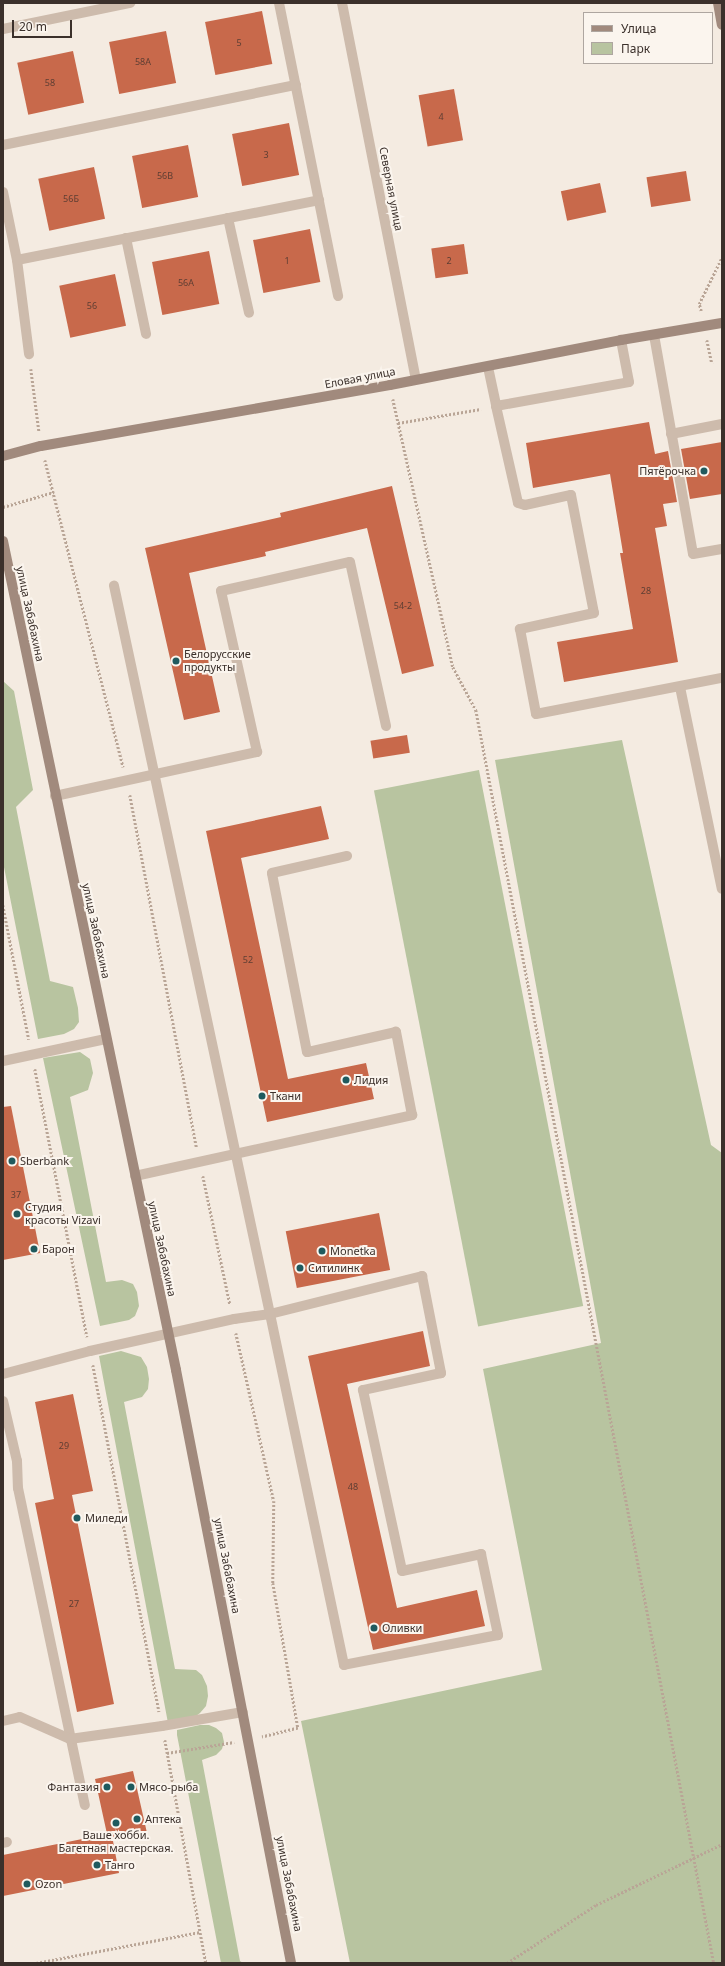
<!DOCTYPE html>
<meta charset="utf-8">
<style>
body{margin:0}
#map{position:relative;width:725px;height:1966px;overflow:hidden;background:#f4ebe1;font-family:"Noto Sans",sans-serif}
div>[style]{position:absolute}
.green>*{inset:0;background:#b8c4a0;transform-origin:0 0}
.building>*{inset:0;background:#c8694b;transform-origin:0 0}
.path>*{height:2.5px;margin-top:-1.25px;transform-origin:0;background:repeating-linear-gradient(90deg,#b9a596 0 2px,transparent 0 4px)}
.lane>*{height:10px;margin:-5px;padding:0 5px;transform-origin:5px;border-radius:5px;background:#cdbbac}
.street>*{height:10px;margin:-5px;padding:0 5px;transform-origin:5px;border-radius:5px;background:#cdbbac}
.secondary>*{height:10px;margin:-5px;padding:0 5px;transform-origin:5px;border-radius:5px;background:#a18a7d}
.dots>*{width:11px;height:11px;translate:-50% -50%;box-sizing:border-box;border:2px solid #fbf5ee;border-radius:50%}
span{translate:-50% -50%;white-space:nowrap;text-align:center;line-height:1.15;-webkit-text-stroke:4px #fbf5ee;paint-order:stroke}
.number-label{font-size:9px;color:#5e3e33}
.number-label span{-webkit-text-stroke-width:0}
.street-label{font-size:11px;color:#3b302b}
.poi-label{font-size:11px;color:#3b302b}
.right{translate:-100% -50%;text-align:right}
.left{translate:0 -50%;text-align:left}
.frame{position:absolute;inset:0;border:4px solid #3b302b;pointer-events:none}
.legend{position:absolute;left:583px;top:12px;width:130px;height:52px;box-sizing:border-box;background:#fbf5ee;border:1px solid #aea6a0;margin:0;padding:5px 7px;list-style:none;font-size:12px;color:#3b302b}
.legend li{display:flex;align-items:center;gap:8px;height:20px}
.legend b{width:20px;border:1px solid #aea6a0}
.scale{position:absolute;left:12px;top:20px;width:60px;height:18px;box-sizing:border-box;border:2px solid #3b302b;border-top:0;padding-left:5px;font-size:12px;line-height:14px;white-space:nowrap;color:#3b302b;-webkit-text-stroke:3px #fbf5ee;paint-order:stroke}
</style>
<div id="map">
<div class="green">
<div style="clip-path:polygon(3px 681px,14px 691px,33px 790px,16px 807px,50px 981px,73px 987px,78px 1008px,79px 1022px,74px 1029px,64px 1034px,38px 1039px,3px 862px)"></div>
<div style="clip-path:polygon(622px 740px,711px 1145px,722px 1153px,722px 1963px,350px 1963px,301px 1721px,542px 1670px,483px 1369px,601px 1343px,495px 760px)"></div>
<div style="left:479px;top:770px;width:546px;height:107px;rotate:79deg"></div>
<div style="clip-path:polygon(80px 1052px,90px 1059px,93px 1073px,88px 1090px,70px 1097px,106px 1282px,122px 1280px,133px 1284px,137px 1292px,139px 1306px,135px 1316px,129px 1320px,100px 1326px,43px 1058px)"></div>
<div style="clip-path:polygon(121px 1351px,141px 1357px,147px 1367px,149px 1379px,148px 1389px,142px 1397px,124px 1402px,175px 1669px,196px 1670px,202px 1675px,207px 1686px,208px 1696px,206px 1706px,200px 1713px,192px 1719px,168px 1723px,99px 1356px)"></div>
<div style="clip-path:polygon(200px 1725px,209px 1725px,216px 1728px,222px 1733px,224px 1742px,222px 1749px,216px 1755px,202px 1760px,240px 1961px,243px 1963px,221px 1963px,177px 1735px,177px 1730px)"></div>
</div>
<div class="building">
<div style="left:262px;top:11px;width:54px;height:58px;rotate:79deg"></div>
<div style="left:166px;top:31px;width:53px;height:58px;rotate:79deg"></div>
<div style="left:73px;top:51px;width:53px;height:57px;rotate:78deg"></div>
<div style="left:454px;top:89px;width:52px;height:36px;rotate:80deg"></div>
<div style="left:289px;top:123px;width:53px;height:58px;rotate:79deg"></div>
<div style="left:188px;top:145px;width:53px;height:57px;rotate:79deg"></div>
<div style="left:94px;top:167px;width:53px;height:57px;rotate:78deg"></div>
<div style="left:686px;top:171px;width:30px;height:40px;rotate:81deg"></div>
<div style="left:600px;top:183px;width:30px;height:40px;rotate:78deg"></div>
<div style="left:310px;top:229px;width:54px;height:58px;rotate:79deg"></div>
<div style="left:464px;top:244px;width:30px;height:33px;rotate:82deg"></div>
<div style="left:209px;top:251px;width:54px;height:58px;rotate:79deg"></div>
<div style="left:115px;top:274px;width:53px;height:57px;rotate:78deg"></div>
<div style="clip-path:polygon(649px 422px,655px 454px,668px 451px,677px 502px,663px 504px,667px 526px,655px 528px,678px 662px,564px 682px,557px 642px,633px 629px,620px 553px,623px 553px,610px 474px,533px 488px,526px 443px)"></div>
<div style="clip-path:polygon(722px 442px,722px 494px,690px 499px,681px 449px)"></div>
<div style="clip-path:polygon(392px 486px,434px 666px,402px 674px,367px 528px,265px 552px,266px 556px,189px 573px,220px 712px,184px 720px,145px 548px,281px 517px,280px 513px)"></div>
<div style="left:407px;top:735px;width:18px;height:37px;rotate:81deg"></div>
<div style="clip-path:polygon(321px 806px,329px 839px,241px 858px,288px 1079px,366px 1063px,374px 1099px,267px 1122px,206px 831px)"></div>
<div style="clip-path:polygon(11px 1106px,40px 1253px,3px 1260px,3px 1107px)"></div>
<div style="left:379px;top:1213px;width:58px;height:95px;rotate:79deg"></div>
<div style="clip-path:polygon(423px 1331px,430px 1366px,347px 1384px,397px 1608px,477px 1590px,485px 1626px,373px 1650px,308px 1356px)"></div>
<div style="clip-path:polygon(73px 1394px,93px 1491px,72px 1495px,114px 1704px,77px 1712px,35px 1503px,54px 1499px,35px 1402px)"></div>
<div style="clip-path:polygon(133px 1771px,147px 1833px,113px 1841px,119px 1873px,3px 1896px,3px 1855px,107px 1834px,95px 1779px)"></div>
</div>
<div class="path">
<div style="left:701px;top:311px;width:7px;rotate:-106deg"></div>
<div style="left:699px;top:304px;width:52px;rotate:-63.9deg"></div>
<div style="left:707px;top:340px;width:24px;rotate:78deg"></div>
<div style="left:31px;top:369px;width:63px;rotate:82.6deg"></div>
<div style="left:393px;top:399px;width:275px;rotate:77.4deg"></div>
<div style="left:453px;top:667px;width:49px;rotate:61.9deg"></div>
<div style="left:476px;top:710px;width:1275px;rotate:79.25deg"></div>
<div style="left:398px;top:423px;width:84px;rotate:-9.6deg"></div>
<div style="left:45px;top:460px;width:317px;rotate:75.7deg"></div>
<div style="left:3px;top:507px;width:53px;rotate:-16.4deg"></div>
<div style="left:130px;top:795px;width:359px;rotate:79.3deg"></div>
<div style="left:3px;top:905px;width:137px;rotate:79.1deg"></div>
<div style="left:35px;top:1069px;width:273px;rotate:79deg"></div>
<div style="left:203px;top:1176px;width:131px;rotate:78.1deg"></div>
<div style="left:236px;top:1333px;width:172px;rotate:77.3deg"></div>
<div style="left:274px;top:1501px;width:82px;rotate:90.7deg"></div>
<div style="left:273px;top:1583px;width:147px;rotate:80.2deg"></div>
<div style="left:298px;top:1728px;width:37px;rotate:166deg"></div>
<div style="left:93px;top:1365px;width:353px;rotate:79.2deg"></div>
<div style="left:165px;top:1740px;width:227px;rotate:79.6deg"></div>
<div style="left:167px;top:1753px;width:68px;rotate:-9.3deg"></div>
<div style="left:36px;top:1963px;width:167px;rotate:-10.7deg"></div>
<div style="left:507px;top:1963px;width:106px;rotate:-33.1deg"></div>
<div style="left:596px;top:1905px;width:140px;rotate:-25.8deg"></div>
</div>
<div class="lane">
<div style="left:279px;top:3px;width:299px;rotate:78.6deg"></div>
<div style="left:3px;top:29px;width:130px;rotate:-11.6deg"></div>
<div style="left:3px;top:145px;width:299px;rotate:-11.6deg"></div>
<div style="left:3px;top:192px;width:69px;rotate:78.4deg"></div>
<div style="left:17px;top:260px;width:95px;rotate:82.7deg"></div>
<div style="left:228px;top:218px;width:97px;rotate:77.5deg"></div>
<div style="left:126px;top:238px;width:98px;rotate:78.2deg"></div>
<div style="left:17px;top:260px;width:308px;rotate:-11.2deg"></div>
<div style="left:654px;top:335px;width:222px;rotate:79.9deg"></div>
<div style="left:693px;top:554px;width:29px;rotate:-10deg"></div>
<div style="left:488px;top:367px;width:40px;rotate:78deg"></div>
<div style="left:496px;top:406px;width:135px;rotate:-10.2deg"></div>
<div style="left:629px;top:382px;width:43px;rotate:-100.8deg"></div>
<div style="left:496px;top:406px;width:99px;rotate:77.2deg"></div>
<div style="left:518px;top:503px;width:7px;rotate:16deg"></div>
<div style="left:525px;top:505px;width:47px;rotate:-12.3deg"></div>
<div style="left:571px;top:495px;width:120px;rotate:79deg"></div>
<div style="left:594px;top:613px;width:76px;rotate:167.8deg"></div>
<div style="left:520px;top:629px;width:86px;rotate:79.3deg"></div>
<div style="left:536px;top:714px;width:189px;rotate:-11deg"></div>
<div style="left:671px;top:434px;width:52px;rotate:-11.1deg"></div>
<div style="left:680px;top:687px;width:206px;rotate:78.3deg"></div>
<div style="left:55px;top:796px;width:207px;rotate:-12.3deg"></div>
<div style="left:257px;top:752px;width:165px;rotate:-102.6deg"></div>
<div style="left:221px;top:591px;width:132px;rotate:-12.7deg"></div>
<div style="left:350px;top:562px;width:168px;rotate:77.6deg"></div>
<div style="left:3px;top:1061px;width:105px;rotate:-12.1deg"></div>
<div style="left:135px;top:1176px;width:284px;rotate:-12.4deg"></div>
<div style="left:412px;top:1115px;width:85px;rotate:-100.9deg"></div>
<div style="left:396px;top:1032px;width:91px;rotate:167.3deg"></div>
<div style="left:307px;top:1052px;width:182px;rotate:-101.1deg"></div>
<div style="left:272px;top:873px;width:77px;rotate:-12.8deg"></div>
<div style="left:3px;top:1374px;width:90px;rotate:-14.8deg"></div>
<div style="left:90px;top:1351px;width:148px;rotate:-12.5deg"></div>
<div style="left:234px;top:1319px;width:36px;rotate:-8deg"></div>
<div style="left:270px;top:1314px;width:157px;rotate:-14deg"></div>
<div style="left:422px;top:1276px;width:99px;rotate:78.9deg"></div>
<div style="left:441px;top:1373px;width:80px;rotate:167.7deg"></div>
<div style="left:363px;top:1390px;width:185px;rotate:77.8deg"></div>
<div style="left:402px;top:1571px;width:81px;rotate:-12.1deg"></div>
<div style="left:481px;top:1554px;width:83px;rotate:78.1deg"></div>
<div style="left:498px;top:1635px;width:157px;rotate:169deg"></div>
<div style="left:344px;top:1665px;width:359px;rotate:-101.9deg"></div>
<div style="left:270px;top:1314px;width:745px;rotate:-102.09deg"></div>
<div style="left:3px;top:1401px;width:62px;rotate:76.9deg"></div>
<div style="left:17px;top:1461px;width:27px;rotate:88deg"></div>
<div style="left:18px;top:1488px;width:324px;rotate:78.1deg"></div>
<div style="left:3px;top:1721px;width:17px;rotate:-13deg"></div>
<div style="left:20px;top:1717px;width:55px;rotate:23.7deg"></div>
<div style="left:70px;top:1739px;width:93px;rotate:-8deg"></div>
<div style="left:162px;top:1726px;width:82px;rotate:-9.8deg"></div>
<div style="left:3px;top:1843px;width:4px;rotate:-14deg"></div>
</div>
<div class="street">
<div style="left:342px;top:3px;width:383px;rotate:78.9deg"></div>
</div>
<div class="secondary">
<div style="left:718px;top:3px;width:22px;rotate:80deg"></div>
<div style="left:3px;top:456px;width:39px;rotate:-15deg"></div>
<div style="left:41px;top:446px;width:354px;rotate:-9.9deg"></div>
<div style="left:390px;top:385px;width:235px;rotate:-11deg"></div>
<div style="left:621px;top:340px;width:102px;rotate:-9.6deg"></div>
<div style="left:3px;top:541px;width:847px;rotate:78.21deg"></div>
<div style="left:176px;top:1370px;width:604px;rotate:79.02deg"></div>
</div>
<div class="dots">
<div style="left:704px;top:471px;background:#1f5a5e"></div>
<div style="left:176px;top:661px;background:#1f5a5e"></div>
<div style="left:346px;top:1080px;background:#1f5a5e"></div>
<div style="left:262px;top:1096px;background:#1f5a5e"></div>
<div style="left:12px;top:1161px;background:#1f5a5e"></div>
<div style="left:17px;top:1214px;background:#1f5a5e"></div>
<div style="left:34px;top:1249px;background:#1f5a5e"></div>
<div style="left:322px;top:1251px;background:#1f5a5e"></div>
<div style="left:300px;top:1268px;background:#1f5a5e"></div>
<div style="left:77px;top:1518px;background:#1f5a5e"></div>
<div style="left:374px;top:1628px;background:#1f5a5e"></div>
<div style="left:107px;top:1787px;background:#1f5a5e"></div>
<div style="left:131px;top:1787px;background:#1f5a5e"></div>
<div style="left:137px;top:1819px;background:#1f5a5e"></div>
<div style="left:116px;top:1823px;background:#1f5a5e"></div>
<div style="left:97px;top:1865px;background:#1f5a5e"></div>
<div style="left:27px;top:1884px;background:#1f5a5e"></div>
</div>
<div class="number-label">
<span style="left:239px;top:43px">5</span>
<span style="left:143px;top:62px">58А</span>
<span style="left:50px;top:83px">58</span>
<span style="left:441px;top:117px">4</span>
<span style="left:266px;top:155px">3</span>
<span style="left:165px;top:176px">56В</span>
<span style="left:71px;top:199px">56Б</span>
<span style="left:287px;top:261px">1</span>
<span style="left:449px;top:261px">2</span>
<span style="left:186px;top:283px">56А</span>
<span style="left:92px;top:306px">56</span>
<span style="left:646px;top:591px">28</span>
<span style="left:403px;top:606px">54-2</span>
<span style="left:248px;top:960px">52</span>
<span style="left:16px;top:1195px">37</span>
<span style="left:64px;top:1446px">29</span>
<span style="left:353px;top:1487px">48</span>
<span style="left:74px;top:1604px">27</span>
</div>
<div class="street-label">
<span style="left:391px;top:189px;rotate:79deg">Северная улица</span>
<span style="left:360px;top:378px;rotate:-11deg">Еловая улица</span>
<span style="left:30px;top:614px;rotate:78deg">улица Забабахина</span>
<span style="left:96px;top:931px;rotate:78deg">улица Забабахина</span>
<span style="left:162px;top:1249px;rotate:78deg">улица Забабахина</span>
<span style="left:227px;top:1566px;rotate:79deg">улица Забабахина</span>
<span style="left:289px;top:1884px;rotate:79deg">улица Забабахина</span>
</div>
<div class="poi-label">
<span class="right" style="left:696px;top:471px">Пятёрочка</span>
<span class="left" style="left:184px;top:661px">Белорусские<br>продукты</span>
<span class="left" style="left:354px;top:1080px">Лидия</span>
<span class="left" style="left:270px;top:1096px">Ткани</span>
<span class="left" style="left:20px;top:1161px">Sberbank</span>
<span class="left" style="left:25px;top:1214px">Студия<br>красоты Vizavi</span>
<span class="left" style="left:42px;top:1249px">Барон</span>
<span class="left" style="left:330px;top:1251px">Monetka</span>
<span class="left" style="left:308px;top:1268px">Ситилинк</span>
<span class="left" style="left:85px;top:1518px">Миледи</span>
<span class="left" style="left:382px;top:1628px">Оливки</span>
<span class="right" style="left:99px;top:1787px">Фантазия</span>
<span class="left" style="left:139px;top:1787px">Мясо-рыба</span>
<span class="left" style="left:145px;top:1819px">Аптека</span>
<span style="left:116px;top:1842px">Ваше хобби.<br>Багетная мастерская.</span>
<span class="left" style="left:105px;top:1865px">Танго</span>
<span class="left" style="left:35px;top:1884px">Ozon</span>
</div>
<div class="frame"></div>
<ul class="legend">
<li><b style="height:5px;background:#a18a7d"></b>Улица</li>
<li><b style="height:11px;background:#b8c4a0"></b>Парк</li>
</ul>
<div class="scale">20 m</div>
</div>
